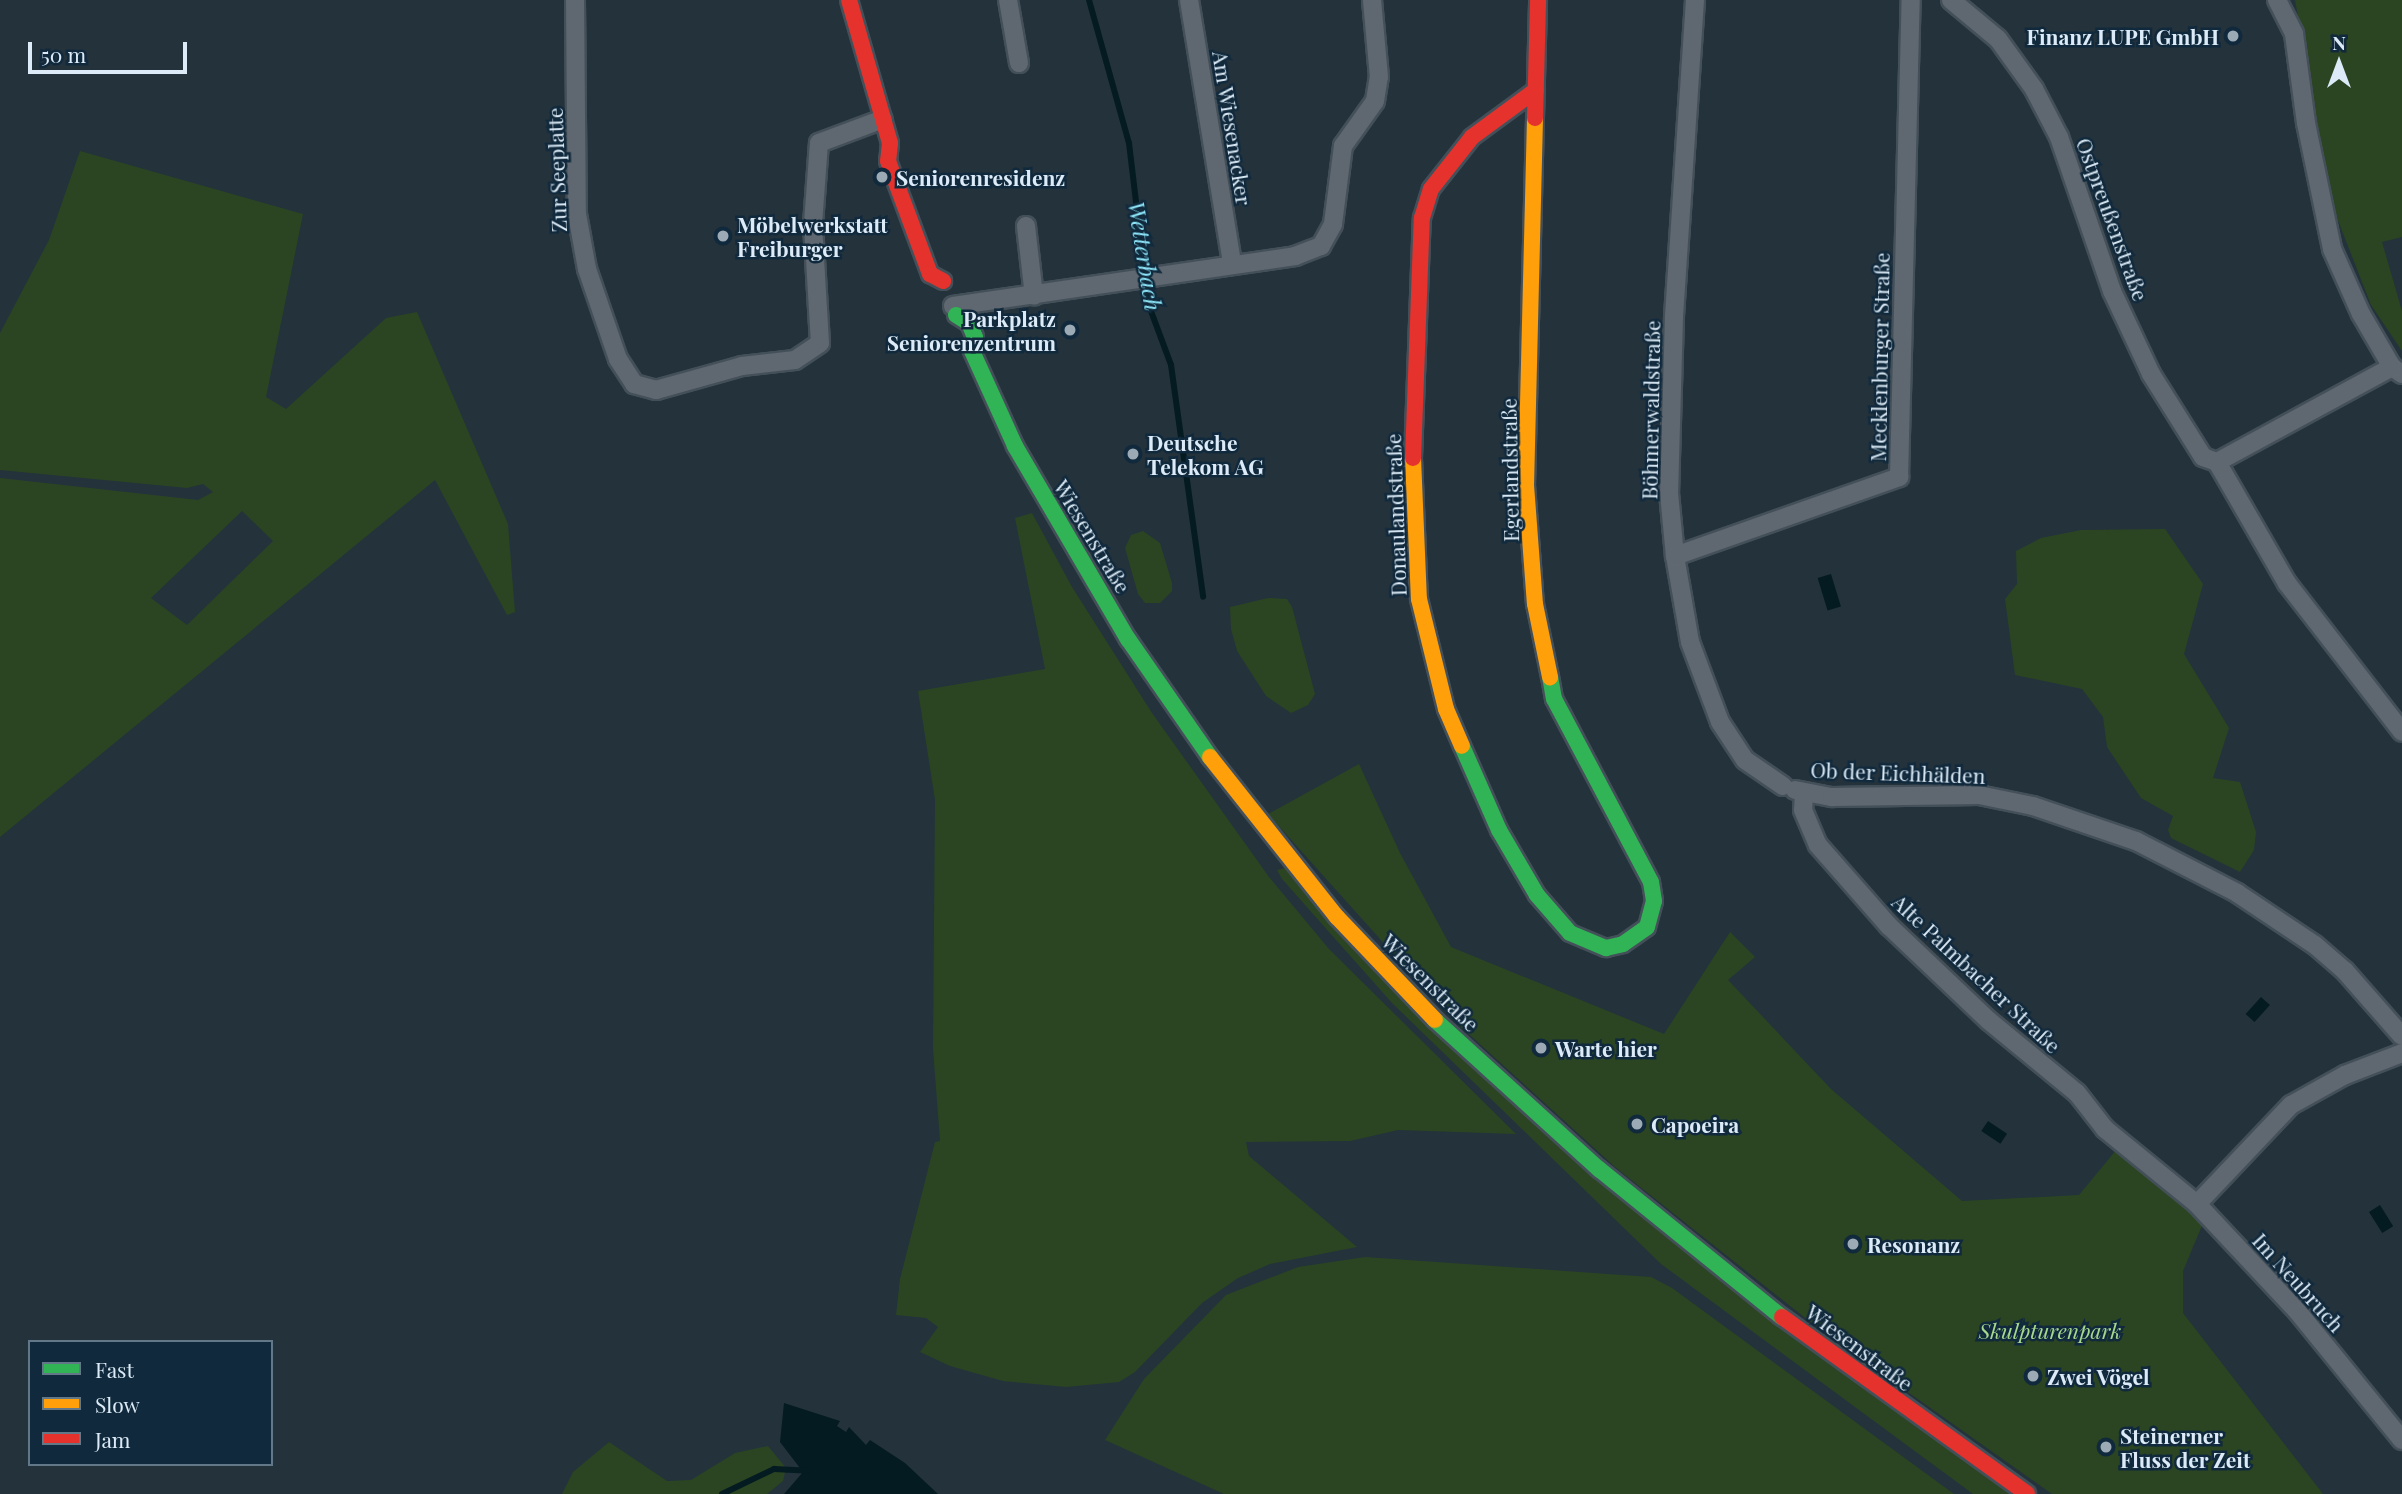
<!DOCTYPE html>
<meta charset="utf-8">
<style>
body{margin:0}
#map{position:relative;width:2402px;height:1494px;overflow:hidden;background:#24323c;font-family:"Playfair Display",serif}
div>[style]{position:absolute}
.green>*{inset:0;background:#2b4522}
.water>*{inset:0;background:#041b21;transform-origin:0 0}
.stream>*{height:6px;margin:-3px;padding:0 3px;transform-origin:3px;border-radius:3px;background:#041b21}
.roads{filter:drop-shadow(2px 0 #445059) drop-shadow(-2px 0 #445059) drop-shadow(0 2px #445059) drop-shadow(0 -2px #445059)}
.street>*{height:18px;margin:-9px;padding:0 9px;transform-origin:9px;border-radius:9px;background:#5f6871}
.fast>*{height:16px;margin:-8px;padding:0 8px;transform-origin:8px;border-radius:8px;background:#30b455}
.slow>*{height:16px;margin:-8px;padding:0 8px;transform-origin:8px;border-radius:8px;background:#ff9f0a}
.jam>*{height:16px;margin:-8px;padding:0 8px;transform-origin:8px;border-radius:8px;background:#e5322d}
.dots>*{width:19px;height:19px;translate:-50% -50%;box-sizing:border-box;border:4px solid #10293c;border-radius:50%}
span{translate:-50% -50%;white-space:nowrap;text-align:center;line-height:1.15;-webkit-text-stroke:5px #10293c;paint-order:stroke}
.poi-label{font-size:21px;color:#dcebf7;font-weight:700}
.right{translate:-100% -50%;text-align:right}
.left{translate:0 -50%;text-align:left}
.street-label{font-size:21px;color:#dcebf7}
.park-label{font-size:21px;color:#a6d88e;font-style:italic}
.water-label{font-size:23px;color:#90e9fd;font-style:italic}
.legend{position:absolute;left:28px;top:1340px;width:245px;height:126px;box-sizing:border-box;background:#10293c;border:2px solid #627787;margin:0;padding:9px 12px;list-style:none;font-size:21px;color:#dcebf7}
.legend li{display:flex;align-items:center;gap:14px;height:35px}
.legend b{width:35px;border:2px solid #627787}
.north{position:absolute;left:2304px;top:28px;width:70px;height:70px;-webkit-text-stroke:5px #10293c;paint-order:stroke;rotate:0deg;font-size:19px;font-weight:700;line-height:28px;text-align:center;color:#dcebf7}
.north::after{content:'';display:block;margin:auto;width:24px;height:32px;background:#dcebf7;clip-path:polygon(50% 0,100% 100%,50% 72%,0 100%)}
.scale{position:absolute;left:28px;top:42px;width:159px;height:32px;box-sizing:border-box;border:4px solid #dcebf7;border-top:0;padding-left:9px;font-size:21px;line-height:24px;white-space:nowrap;color:#dcebf7;-webkit-text-stroke:5px #10293c;paint-order:stroke}
</style>
<div id="map">
<div class="green">
<div style="clip-path:polygon(2295px 0,2402px 0,2402px 237px,2382px 242px,2402px 311px,2402px 351px,2371px 305px,2332px 205px)"></div>
<div style="clip-path:polygon(evenodd,80px 151px,303px 214px,266px 397px,286px 409px,386px 318px,417px 312px,508px 524px,515px 612px,507px 615px,435px 480px,0 837px,0 478px,198px 500px,213px 492px,203px 484px,187px 488px,0 470px,0 333px,49px 240px,80px 151px,242px 511px,273px 541px,187px 625px,151px 598px,242px 511px)"></div>
<div style="clip-path:polygon(1032px 513px,1072px 587px,1152px 713px,1269px 877px,1329px 949px,1516px 1134px,1398px 1130px,1350px 1141px,1246px 1142px,1249px 1156px,1357px 1247px,1270px 1264px,1238px 1278px,1202px 1303px,1135px 1372px,1119px 1382px,1066px 1387px,1003px 1381px,950px 1366px,920px 1352px,938px 1327px,926px 1318px,896px 1315px,900px 1279px,935px 1142px,940px 1141px,933px 1049px,935px 800px,918px 691px,1045px 669px,1015px 518px)"></div>
<div style="clip-path:polygon(2165px 529px,2203px 584px,2184px 654px,2229px 728px,2213px 778px,2240px 782px,2256px 832px,2254px 850px,2240px 872px,2171px 838px,2168px 830px,2173px 816px,2141px 798px,2107px 747px,2103px 717px,2082px 689px,2015px 675px,2005px 599px,2017px 584px,2016px 551px,2041px 538px,2081px 530px)"></div>
<div style="clip-path:polygon(1143px 531px,1160px 543px,1172px 583px,1172px 591px,1160px 603px,1145px 603px,1138px 594px,1125px 548px,1131px 535px)"></div>
<div style="clip-path:polygon(1268px 598px,1287px 599px,1292px 607px,1315px 694px,1308px 705px,1291px 713px,1266px 696px,1237px 651px,1231px 629px,1230px 607px)"></div>
<div style="clip-path:polygon(1359px 764px,1400px 853px,1451px 947px,1664px 1034px,1730px 932px,1755px 957px,1728px 980px,1831px 1089px,1962px 1201px,2079px 1195px,2117px 1149px,2203px 1223px,2183px 1271px,2183px 1313px,2323px 1494px,2052px 1494px,1823px 1332px,1615px 1167px,1450px 1017px,1268px 814px)"></div>
<div style="clip-path:polygon(1285px 868px,1413px 1008px,2012px 1494px,1973px 1494px,1661px 1264px,1392px 1003px,1282px 879px,1277px 870px)"></div>
<div style="clip-path:polygon(1365px 1257px,1651px 1277px,1672px 1288px,1954px 1494px,1224px 1494px,1105px 1440px,1144px 1379px,1226px 1295px,1298px 1267px)"></div>
<div style="clip-path:polygon(609px 1442px,667px 1481px,691px 1480px,735px 1453px,768px 1446px,786px 1468px,783px 1481px,767px 1494px,562px 1494px,573px 1472px)"></div>
</div>
<div class="water">
<div style="left:1831px;top:574px;width:34px;height:14px;rotate:73deg"></div>
<div style="left:2261px;top:997px;width:12px;height:23px;rotate:42deg"></div>
<div style="left:1988px;top:1121px;width:23px;height:12px;rotate:34deg"></div>
<div style="left:2380px;top:1205px;width:25px;height:13px;rotate:58deg"></div>
<div style="clip-path:polygon(784px 1403px,840px 1421px,837px 1426px,846px 1432px,849px 1427px,866px 1445px,870px 1440px,905px 1463px,938px 1494px,784px 1494px,803px 1472px,780px 1442px)"></div>
</div>
<div class="stream">
<div style="left:1089px;top:0;width:148px;rotate:74.4deg"></div>
<div style="left:1129px;top:143px;width:161px;rotate:83.2deg"></div>
<div style="left:1148px;top:303px;width:66px;rotate:69.6deg"></div>
<div style="left:1171px;top:365px;width:234px;rotate:82.1deg"></div>
<div style="left:722px;top:1494px;width:58px;rotate:-25.7deg"></div>
<div style="left:774px;top:1469px;width:35px;rotate:3deg"></div>
</div>
<div class="roads">
<div class="street">
<div style="left:575px;top:0;width:214px;rotate:89.5deg"></div>
<div style="left:577px;top:214px;width:56px;rotate:79.7deg"></div>
<div style="left:587px;top:269px;width:95px;rotate:71deg"></div>
<div style="left:618px;top:359px;width:30px;rotate:57deg"></div>
<div style="left:634px;top:384px;width:23px;rotate:15deg"></div>
<div style="left:656px;top:390px;width:89px;rotate:-15.6deg"></div>
<div style="left:742px;top:366px;width:53px;rotate:-6.5deg"></div>
<div style="left:795px;top:360px;width:30px;rotate:-34deg"></div>
<div style="left:820px;top:343px;width:119px;rotate:-93.4deg"></div>
<div style="left:813px;top:224px;width:81px;rotate:-85.8deg"></div>
<div style="left:819px;top:143px;width:68px;rotate:-20.6deg"></div>
<div style="left:1008px;top:0;width:64px;rotate:80.1deg"></div>
<div style="left:1189px;top:0;width:266px;rotate:80.7deg"></div>
<div style="left:1695px;top:0;width:317px;rotate:93.8deg"></div>
<div style="left:1674px;top:316px;width:177px;rotate:91.6deg"></div>
<div style="left:1669px;top:493px;width:63px;rotate:84.6deg"></div>
<div style="left:1675px;top:556px;width:87px;rotate:80.1deg"></div>
<div style="left:1690px;top:642px;width:85px;rotate:69.4deg"></div>
<div style="left:1720px;top:722px;width:45px;rotate:56.7deg"></div>
<div style="left:1745px;top:760px;width:46px;rotate:34.4deg"></div>
<div style="left:1951px;top:0;width:61px;rotate:39.7deg"></div>
<div style="left:1998px;top:39px;width:62px;rotate:54.2deg"></div>
<div style="left:2034px;top:89px;width:54px;rotate:62.5deg"></div>
<div style="left:2059px;top:137px;width:163px;rotate:71deg"></div>
<div style="left:2112px;top:291px;width:92px;rotate:64.8deg"></div>
<div style="left:2151px;top:374px;width:98px;rotate:57.9deg"></div>
<div style="left:2203px;top:457px;width:15px;rotate:20deg"></div>
<div style="left:2217px;top:462px;width:140px;rotate:60deg"></div>
<div style="left:2287px;top:583px;width:188px;rotate:52.3deg"></div>
<div style="left:2277px;top:0;width:38px;rotate:63deg"></div>
<div style="left:2294px;top:34px;width:90px;rotate:82.3deg"></div>
<div style="left:2306px;top:123px;width:129px;rotate:78.3deg"></div>
<div style="left:2332px;top:249px;width:71px;rotate:66deg"></div>
<div style="left:2361px;top:314px;width:61px;rotate:59.7deg"></div>
<div style="left:2392px;top:367px;width:12px;rotate:35deg"></div>
<div style="left:1026px;top:226px;width:70px;rotate:83.5deg"></div>
<div style="left:953px;top:306px;width:346px;rotate:-8.3deg"></div>
<div style="left:1295px;top:256px;width:28px;rotate:-21deg"></div>
<div style="left:1321px;top:246px;width:25px;rotate:-61deg"></div>
<div style="left:1333px;top:224px;width:79px;rotate:-82.7deg"></div>
<div style="left:1343px;top:146px;width:55px;rotate:-54.6deg"></div>
<div style="left:1375px;top:101px;width:24px;rotate:-81deg"></div>
<div style="left:1379px;top:77px;width:77px;rotate:-95.2deg"></div>
<div style="left:2217px;top:462px;width:199px;rotate:-28.5deg"></div>
<div style="left:1675px;top:556px;width:238px;rotate:-19.4deg"></div>
<div style="left:1899px;top:477px;width:477px;rotate:-88.6deg"></div>
<div style="left:1795px;top:790px;width:38px;rotate:11deg"></div>
<div style="left:1832px;top:797px;width:147px;rotate:-0.8deg"></div>
<div style="left:1979px;top:795px;width:55px;rotate:11.5deg"></div>
<div style="left:2033px;top:806px;width:109px;rotate:18.8deg"></div>
<div style="left:2136px;top:841px;width:114px;rotate:27.2deg"></div>
<div style="left:2237px;top:893px;width:94px;rotate:33.7deg"></div>
<div style="left:2315px;top:945px;width:40px;rotate:41deg"></div>
<div style="left:2345px;top:971px;width:86px;rotate:48.8deg"></div>
<div style="left:1804px;top:793px;width:17px;rotate:93deg"></div>
<div style="left:1803px;top:810px;width:38px;rotate:67deg"></div>
<div style="left:1818px;top:845px;width:108px;rotate:48.8deg"></div>
<div style="left:1889px;top:926px;width:137px;rotate:43.5deg"></div>
<div style="left:1988px;top:1020px;width:115px;rotate:39.4deg"></div>
<div style="left:2077px;top:1093px;width:46px;rotate:52.1deg"></div>
<div style="left:2105px;top:1129px;width:119px;rotate:39.2deg"></div>
<div style="left:2197px;top:1204px;width:148px;rotate:46.9deg"></div>
<div style="left:2298px;top:1312px;width:165px;rotate:50.9deg"></div>
<div style="left:2197px;top:1204px;width:137px;rotate:-46.5deg"></div>
<div style="left:2291px;top:1105px;width:62px;rotate:-29.1deg"></div>
<div style="left:2345px;top:1075px;width:61px;rotate:-21.1deg"></div>
</div>
<div class="fast">
<div style="left:956px;top:315px;width:15px;rotate:32deg"></div>
<div style="left:969px;top:323px;width:15px;rotate:67deg"></div>
<div style="left:975px;top:337px;width:14px;rotate:102deg"></div>
<div style="left:972px;top:351px;width:104px;rotate:65.6deg"></div>
<div style="left:1015px;top:446px;width:224px;rotate:59.7deg"></div>
<div style="left:1128px;top:639px;width:144px;rotate:55.2deg"></div>
<div style="left:1462px;top:746px;width:92px;rotate:66.2deg"></div>
<div style="left:1499px;top:830px;width:75px;rotate:59.7deg"></div>
<div style="left:1537px;top:895px;width:50px;rotate:49deg"></div>
<div style="left:1570px;top:933px;width:39px;rotate:23deg"></div>
<div style="left:1606px;top:948px;width:17px;rotate:-13deg"></div>
<div style="left:1623px;top:944px;width:29px;rotate:-35deg"></div>
<div style="left:1647px;top:927px;width:27px;rotate:-75deg"></div>
<div style="left:1654px;top:901px;width:19px;rotate:-99deg"></div>
<div style="left:1651px;top:882px;width:207px;rotate:-117.9deg"></div>
<div style="left:1554px;top:699px;width:22px;rotate:-100deg"></div>
<div style="left:1435px;top:1020px;width:222px;rotate:42.3deg"></div>
<div style="left:1599px;top:1169px;width:235px;rotate:39deg"></div>
</div>
<div class="slow">
<div style="left:1535px;top:118px;width:367px;rotate:91.4deg"></div>
<div style="left:1526px;top:485px;width:119px;rotate:85.7deg"></div>
<div style="left:1535px;top:604px;width:75px;rotate:78.4deg"></div>
<div style="left:1413px;top:458px;width:141px;rotate:87.6deg"></div>
<div style="left:1419px;top:599px;width:113px;rotate:76.2deg"></div>
<div style="left:1446px;top:709px;width:40px;rotate:66.6deg"></div>
<div style="left:1210px;top:757px;width:204px;rotate:51.6deg"></div>
<div style="left:1337px;top:917px;width:142px;rotate:46.4deg"></div>
</div>
<div class="jam">
<div style="left:849px;top:0;width:149px;rotate:74deg"></div>
<div style="left:890px;top:143px;width:18px;rotate:96deg"></div>
<div style="left:888px;top:161px;width:121px;rotate:69.6deg"></div>
<div style="left:930px;top:274px;width:15px;rotate:28deg"></div>
<div style="left:1535px;top:118px;width:118px;rotate:-88.5deg"></div>
<div style="left:1413px;top:458px;width:240px;rotate:-87.9deg"></div>
<div style="left:1422px;top:218px;width:30px;rotate:-73deg"></div>
<div style="left:1431px;top:189px;width:66px;rotate:-51.7deg"></div>
<div style="left:1472px;top:137px;width:79px;rotate:-36.3deg"></div>
<div style="left:1782px;top:1317px;width:302px;rotate:35.8deg"></div>
</div>
</div>
<div class="dots">
<div style="left:2233px;top:36px;background:#9caab6"></div>
<div style="left:882px;top:177px;background:#9caab6"></div>
<div style="left:723px;top:236px;background:#9caab6"></div>
<div style="left:1070px;top:330px;background:#9caab6"></div>
<div style="left:1133px;top:454px;background:#9caab6"></div>
<div style="left:1541px;top:1048px;background:#9caab6"></div>
<div style="left:1637px;top:1124px;background:#9caab6"></div>
<div style="left:1853px;top:1244px;background:#9caab6"></div>
<div style="left:2033px;top:1376px;background:#9caab6"></div>
<div style="left:2106px;top:1447px;background:#9caab6"></div>
</div>
<div class="poi-label">
<span class="right" style="left:2219px;top:36px">Finanz LUPE GmbH</span>
<span class="left" style="left:896px;top:177px">Seniorenresidenz</span>
<span class="left" style="left:737px;top:236px">Möbelwerkstatt<br>Freiburger</span>
<span class="right" style="left:1056px;top:330px">Parkplatz<br>Seniorenzentrum</span>
<span class="left" style="left:1147px;top:454px">Deutsche<br>Telekom AG</span>
<span class="left" style="left:1555px;top:1048px">Warte hier</span>
<span class="left" style="left:1651px;top:1124px">Capoeira</span>
<span class="left" style="left:1867px;top:1244px">Resonanz</span>
<span class="left" style="left:2047px;top:1376px">Zwei Vögel</span>
<span class="left" style="left:2120px;top:1447px">Steinerner<br>Fluss der Zeit</span>
</div>
<div class="street-label">
<span style="left:1233px;top:128px;rotate:81deg">Am Wiesenacker</span>
<span style="left:556px;top:170px;rotate:-92deg">Zur Seeplatte</span>
<span style="left:2113px;top:219px;rotate:70deg">Ostpreußenstraße</span>
<span style="left:1879px;top:357px;rotate:-89deg">Mecklenburger Straße</span>
<span style="left:1650px;top:410px;rotate:-89deg">Böhmerwaldstraße</span>
<span style="left:1509px;top:470px;rotate:-91deg">Egerlandstraße</span>
<span style="left:1395px;top:515px;rotate:-92deg">Donaulandstraße</span>
<span style="left:1093px;top:536px;rotate:59deg">Wiesenstraße</span>
<span style="left:1898px;top:772px;rotate:2deg">Ob der Eichhälden</span>
<span style="left:1977px;top:973px;rotate:43deg">Alte Palmbacher Straße</span>
<span style="left:1431px;top:982px;rotate:45deg">Wiesenstraße</span>
<span style="left:2299px;top:1282px;rotate:48deg">Im Neubruch</span>
<span style="left:1860px;top:1347px;rotate:37deg">Wiesenstraße</span>
</div>
<div class="park-label">
<span style="left:2050px;top:1330px">Skulpturenpark</span>
</div>
<div class="water-label">
<span style="left:1145px;top:256px;rotate:81deg">Wetterbach</span>
</div>
<ul class="legend">
<li><b style="height:9px;background:#30b455"></b>Fast</li>
<li><b style="height:9px;background:#ff9f0a"></b>Slow</li>
<li><b style="height:9px;background:#e5322d"></b>Jam</li>
</ul>
<div class="north">N</div>
<div class="scale">50 m</div>
</div>
